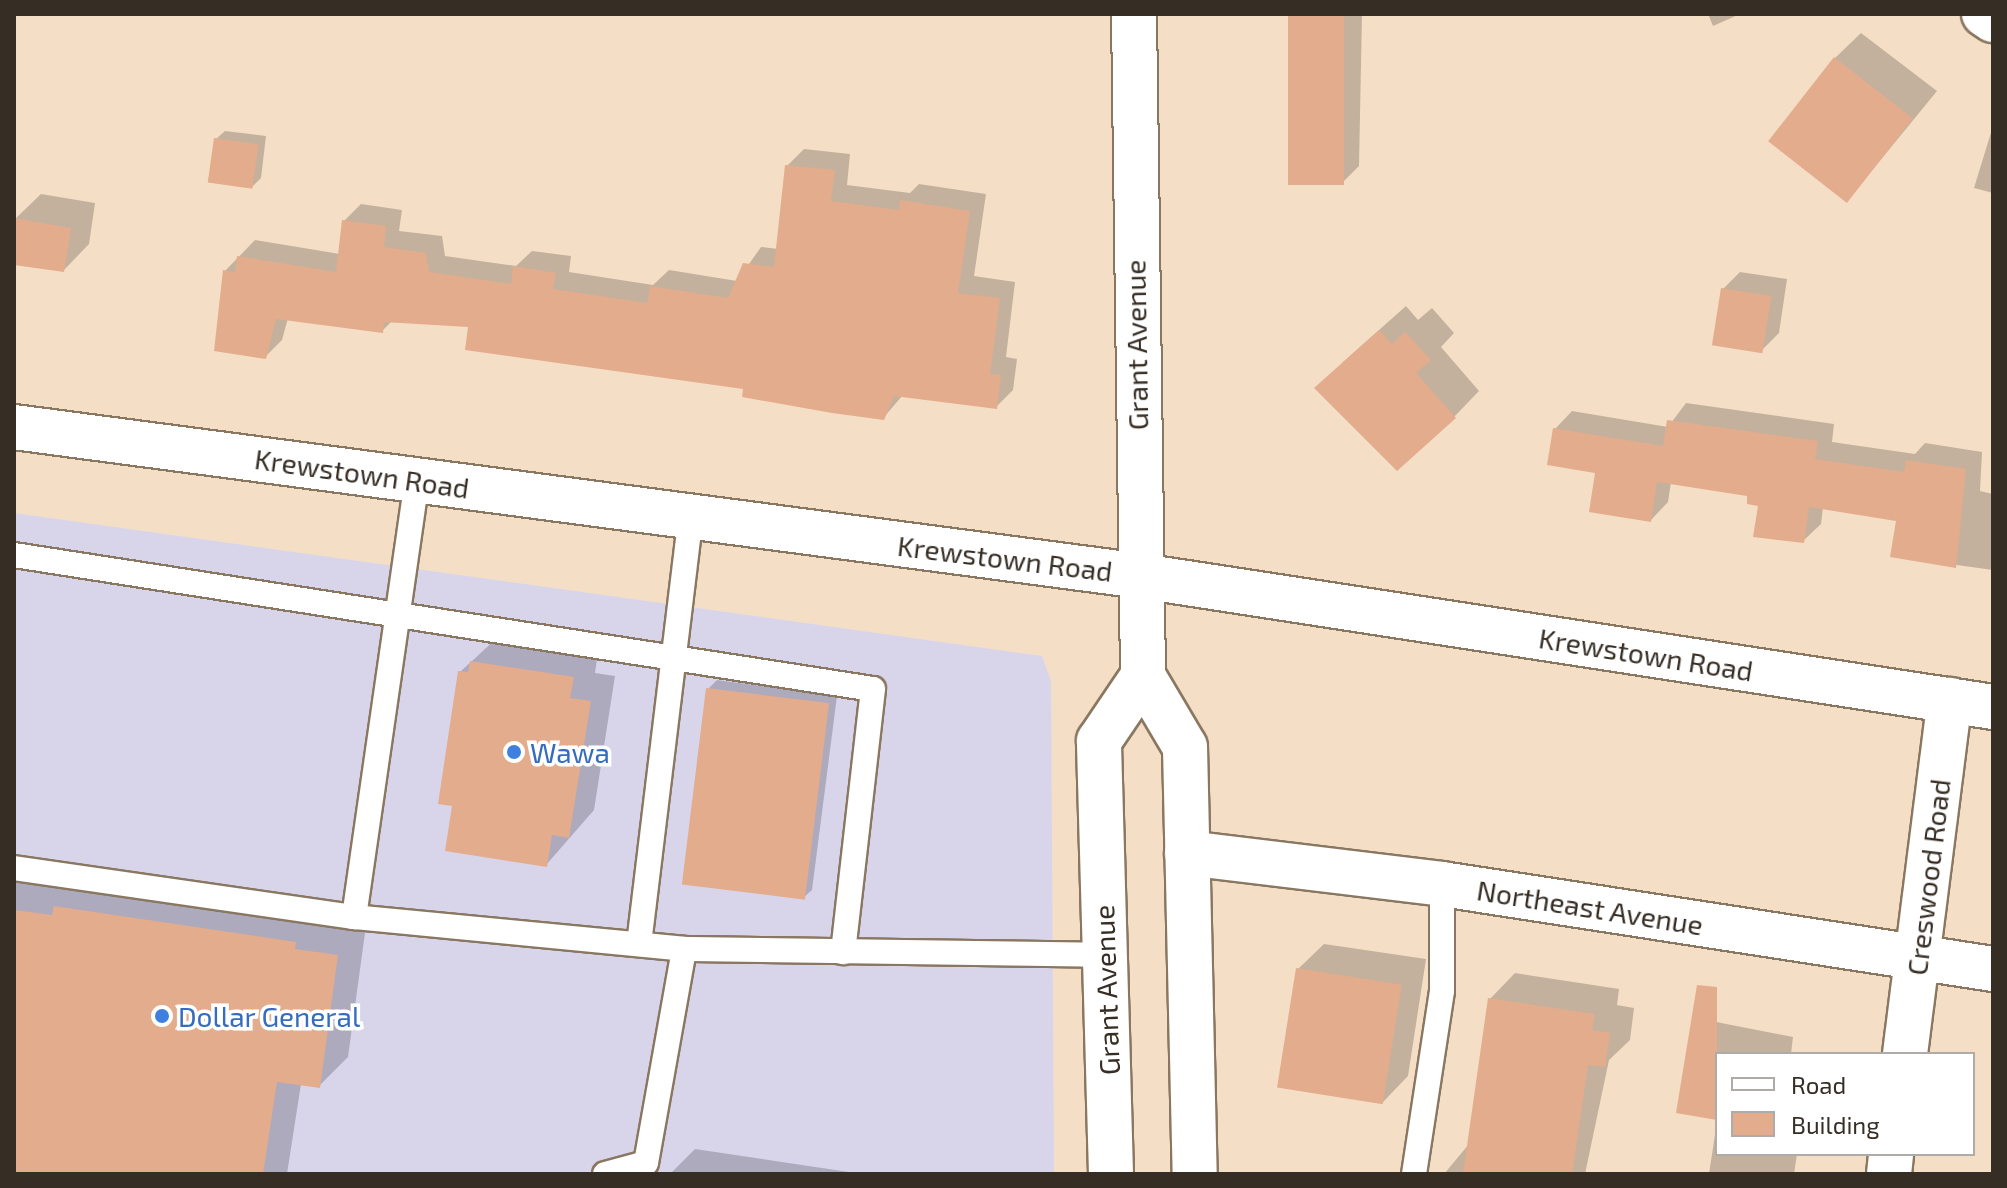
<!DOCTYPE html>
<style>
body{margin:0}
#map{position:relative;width:2007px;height:1188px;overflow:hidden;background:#f4dec6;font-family:"Exo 2",sans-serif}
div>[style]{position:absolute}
.commercial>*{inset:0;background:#d8d5eb}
.shadow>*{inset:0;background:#0003}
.building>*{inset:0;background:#e3ac8c;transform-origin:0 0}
.roads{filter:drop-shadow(2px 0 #8a7761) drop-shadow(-2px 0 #8a7761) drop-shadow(0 2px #8a7761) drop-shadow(0 -2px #8a7761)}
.service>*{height:24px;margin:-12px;padding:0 12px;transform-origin:12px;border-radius:12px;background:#fff}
.minor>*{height:44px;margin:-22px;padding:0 22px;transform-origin:22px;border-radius:22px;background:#fff}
.secondary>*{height:44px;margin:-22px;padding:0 22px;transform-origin:22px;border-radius:22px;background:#fff}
.dots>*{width:22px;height:22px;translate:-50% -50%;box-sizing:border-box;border:4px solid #fff;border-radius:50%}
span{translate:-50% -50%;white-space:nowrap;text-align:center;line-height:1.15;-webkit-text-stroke:7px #fff;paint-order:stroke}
.street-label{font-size:28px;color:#362e25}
.shop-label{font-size:28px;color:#366cbe}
.left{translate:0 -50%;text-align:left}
.frame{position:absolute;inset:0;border:16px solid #362e25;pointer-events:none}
.legend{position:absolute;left:1715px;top:1052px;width:260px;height:104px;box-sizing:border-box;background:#fff;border:2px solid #afaba8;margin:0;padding:10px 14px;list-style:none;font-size:24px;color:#362e25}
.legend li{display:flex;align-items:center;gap:16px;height:40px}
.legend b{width:40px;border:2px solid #afaba8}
</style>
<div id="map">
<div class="commercial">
<div style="clip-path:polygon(14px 513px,1042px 656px,1051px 681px,1054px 1174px,14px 1174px)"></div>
</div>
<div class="shadow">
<div style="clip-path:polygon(1288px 14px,1362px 14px,1359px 166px,1341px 184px)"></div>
<div style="clip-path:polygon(1708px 14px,1740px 14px,1713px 26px)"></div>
<div style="clip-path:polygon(1861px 33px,1937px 91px,1847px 201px,1835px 58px)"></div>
<div style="clip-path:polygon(1993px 126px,1993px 193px,1974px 188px)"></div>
<div style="clip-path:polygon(225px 131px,266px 136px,261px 178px,252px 187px,216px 139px)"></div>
<div style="clip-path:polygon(804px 149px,850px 154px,847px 185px,910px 193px,919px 184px,986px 194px,974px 276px,1015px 282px,1006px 357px,1017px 359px,1013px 390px,996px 407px,903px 395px,884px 417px,470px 325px,392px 321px,382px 331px,288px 318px,282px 340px,265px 357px,225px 271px,255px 240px,340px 254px,344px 221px,361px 204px,402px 210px,399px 231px,442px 236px,445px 256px,516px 266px,532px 251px,571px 256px,569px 272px,653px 285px,669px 270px,737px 281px,761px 247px,778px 249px,787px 166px)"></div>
<div style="clip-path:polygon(41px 194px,95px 203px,89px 244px,64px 270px,14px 263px,15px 219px)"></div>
<div style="clip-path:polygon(1740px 272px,1787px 279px,1779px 333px,1761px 351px,1723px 289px)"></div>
<div style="clip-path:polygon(1406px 306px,1418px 320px,1432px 308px,1454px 333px,1441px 347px,1479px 391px,1454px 417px,1342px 363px)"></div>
<div style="clip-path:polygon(1686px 403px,1834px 424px,1832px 442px,1915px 454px,1925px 443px,1982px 452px,1980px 491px,1993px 494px,1993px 570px,1892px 556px,1898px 519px,1823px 507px,1821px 524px,1803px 541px,1749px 494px,1671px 482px,1668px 502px,1651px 520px,1555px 429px,1572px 411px,1668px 427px)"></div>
<div style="clip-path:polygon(498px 637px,598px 652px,595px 673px,615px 676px,594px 810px,546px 865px,455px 804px,460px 672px)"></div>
<div style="clip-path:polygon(717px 680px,837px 696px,812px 890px,803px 898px,708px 689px)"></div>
<div style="clip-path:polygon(14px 876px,366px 926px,348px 1057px,319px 1086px,301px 1084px,287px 1174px,14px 1174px)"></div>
<div style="clip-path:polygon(1324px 944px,1426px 959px,1408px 1076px,1383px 1102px,1298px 969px)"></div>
<div style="clip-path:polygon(1515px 973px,1619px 989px,1617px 1005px,1634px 1008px,1630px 1040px,1609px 1060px,1585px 1174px,1444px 1174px,1469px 1144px,1490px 999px)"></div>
<div style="clip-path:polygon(1711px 1021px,1793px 1037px,1791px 1054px,1717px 1054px,1717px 1118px)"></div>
<div style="clip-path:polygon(1717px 1121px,1717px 1154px,1797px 1154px,1794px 1174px,1709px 1174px)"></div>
<div style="clip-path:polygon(695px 1149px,862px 1174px,670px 1174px)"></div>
</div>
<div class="building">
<div style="left:1288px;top:14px;width:56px;height:171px"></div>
<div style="left:1834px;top:57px;width:100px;height:107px;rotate:38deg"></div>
<div style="left:214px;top:138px;width:45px;height:45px;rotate:8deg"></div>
<div style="clip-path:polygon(785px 165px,835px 170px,831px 201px,899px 210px,900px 200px,970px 211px,958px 293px,1000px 298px,990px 374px,1001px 375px,997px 409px,894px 396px,884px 420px,832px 413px,742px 397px,743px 389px,465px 350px,468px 327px,384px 322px,383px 333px,276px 319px,266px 359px,214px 351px,223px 270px,235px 272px,237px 256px,336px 272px,342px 220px,386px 226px,384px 247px,426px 253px,429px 272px,511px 284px,513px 266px,556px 273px,553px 289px,647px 303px,650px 286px,728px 298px,743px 263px,774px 267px)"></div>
<div style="clip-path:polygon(14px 218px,71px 228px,64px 272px,14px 265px)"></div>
<div style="left:1721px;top:288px;width:51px;height:58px;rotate:9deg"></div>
<div style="clip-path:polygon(1379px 330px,1392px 344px,1405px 332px,1431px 360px,1416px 373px,1456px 418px,1397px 471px,1314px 388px)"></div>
<div style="clip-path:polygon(1667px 420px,1818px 441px,1815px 459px,1904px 472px,1906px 460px,1966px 469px,1956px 568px,1890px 557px,1896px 521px,1809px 507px,1804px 543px,1753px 537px,1758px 506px,1747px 504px,1747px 496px,1657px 482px,1651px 522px,1589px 512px,1595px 473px,1547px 465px,1553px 428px,1663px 446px)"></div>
<div style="clip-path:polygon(470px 661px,574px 677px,570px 698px,591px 701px,569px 838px,552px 835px,547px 867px,445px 851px,452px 806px,438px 804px,458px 671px,468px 672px)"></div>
<div style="left:706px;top:688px;width:124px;height:198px;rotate:7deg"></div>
<div style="clip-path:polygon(54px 906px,296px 942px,295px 949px,338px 955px,320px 1088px,277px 1082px,263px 1174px,14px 1174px,14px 910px,52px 915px)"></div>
<div style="left:1296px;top:968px;width:107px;height:121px;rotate:9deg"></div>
<div style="clip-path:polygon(1697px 985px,1717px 987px,1717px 1120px,1676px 1113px)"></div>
<div style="clip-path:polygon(1488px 998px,1595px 1014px,1592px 1030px,1610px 1033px,1605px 1067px,1588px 1065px,1572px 1174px,1463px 1174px)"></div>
</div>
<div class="roads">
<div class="service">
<div style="left:14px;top:555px;width:869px;rotate:8.87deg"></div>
<div style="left:873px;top:689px;width:265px;rotate:96.5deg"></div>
<div style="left:14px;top:868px;width:344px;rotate:8.2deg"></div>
<div style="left:354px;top:917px;width:332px;rotate:5.5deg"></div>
<div style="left:354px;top:917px;width:441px;rotate:-81.8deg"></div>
<div style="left:639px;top:944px;width:430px;rotate:-83.1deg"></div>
<div style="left:605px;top:1174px;width:42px;rotate:-15deg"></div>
<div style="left:646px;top:1163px;width:217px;rotate:-79.9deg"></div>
<div style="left:684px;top:949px;width:422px;rotate:0.8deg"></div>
<div style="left:1414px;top:1174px;width:185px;rotate:-81.3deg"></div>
<div style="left:1442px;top:991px;width:107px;rotate:-90deg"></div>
</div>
<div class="minor">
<div style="left:1984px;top:14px;width:11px;rotate:34deg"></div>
<div style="left:14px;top:427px;width:1137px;rotate:7.53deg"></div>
<div style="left:1141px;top:576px;width:862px;rotate:8.74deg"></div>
<div style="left:1187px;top:853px;width:257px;rotate:6.9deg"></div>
<div style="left:1442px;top:884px;width:558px;rotate:8.77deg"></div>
<div style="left:1905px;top:1054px;width:357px;rotate:-82.8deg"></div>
<div style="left:1889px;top:1174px;width:20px;rotate:-84deg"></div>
</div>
<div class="secondary">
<div style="left:1134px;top:14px;width:662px;rotate:89.22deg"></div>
<div style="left:1143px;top:676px;width:82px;rotate:59.4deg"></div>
<div style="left:1185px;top:747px;width:427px;rotate:88.7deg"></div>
<div style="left:1111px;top:1174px;width:433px;rotate:-91.6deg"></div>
<div style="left:1099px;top:741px;width:78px;rotate:-55.9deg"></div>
</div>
</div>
<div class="dots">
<div style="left:514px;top:752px;background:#3f7fe0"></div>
<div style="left:162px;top:1016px;background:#3f7fe0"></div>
</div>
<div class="street-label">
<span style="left:1136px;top:345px;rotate:-91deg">Grant Avenue</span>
<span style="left:362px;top:473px;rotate:8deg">Krewstown Road</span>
<span style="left:1005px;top:558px;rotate:7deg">Krewstown Road</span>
<span style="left:1646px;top:654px;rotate:9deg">Krewstown Road</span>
<span style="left:1928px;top:877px;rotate:-83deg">Creswood Road</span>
<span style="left:1590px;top:907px;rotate:9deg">Northeast Avenue</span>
<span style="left:1106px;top:990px;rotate:-92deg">Grant Avenue</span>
</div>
<div class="shop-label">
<span class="left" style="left:530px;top:752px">Wawa</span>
<span class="left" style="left:178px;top:1016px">Dollar General</span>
</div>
<div class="frame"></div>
<ul class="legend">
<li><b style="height:10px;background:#fff"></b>Road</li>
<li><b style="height:22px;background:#e3ac8c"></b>Building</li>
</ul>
</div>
